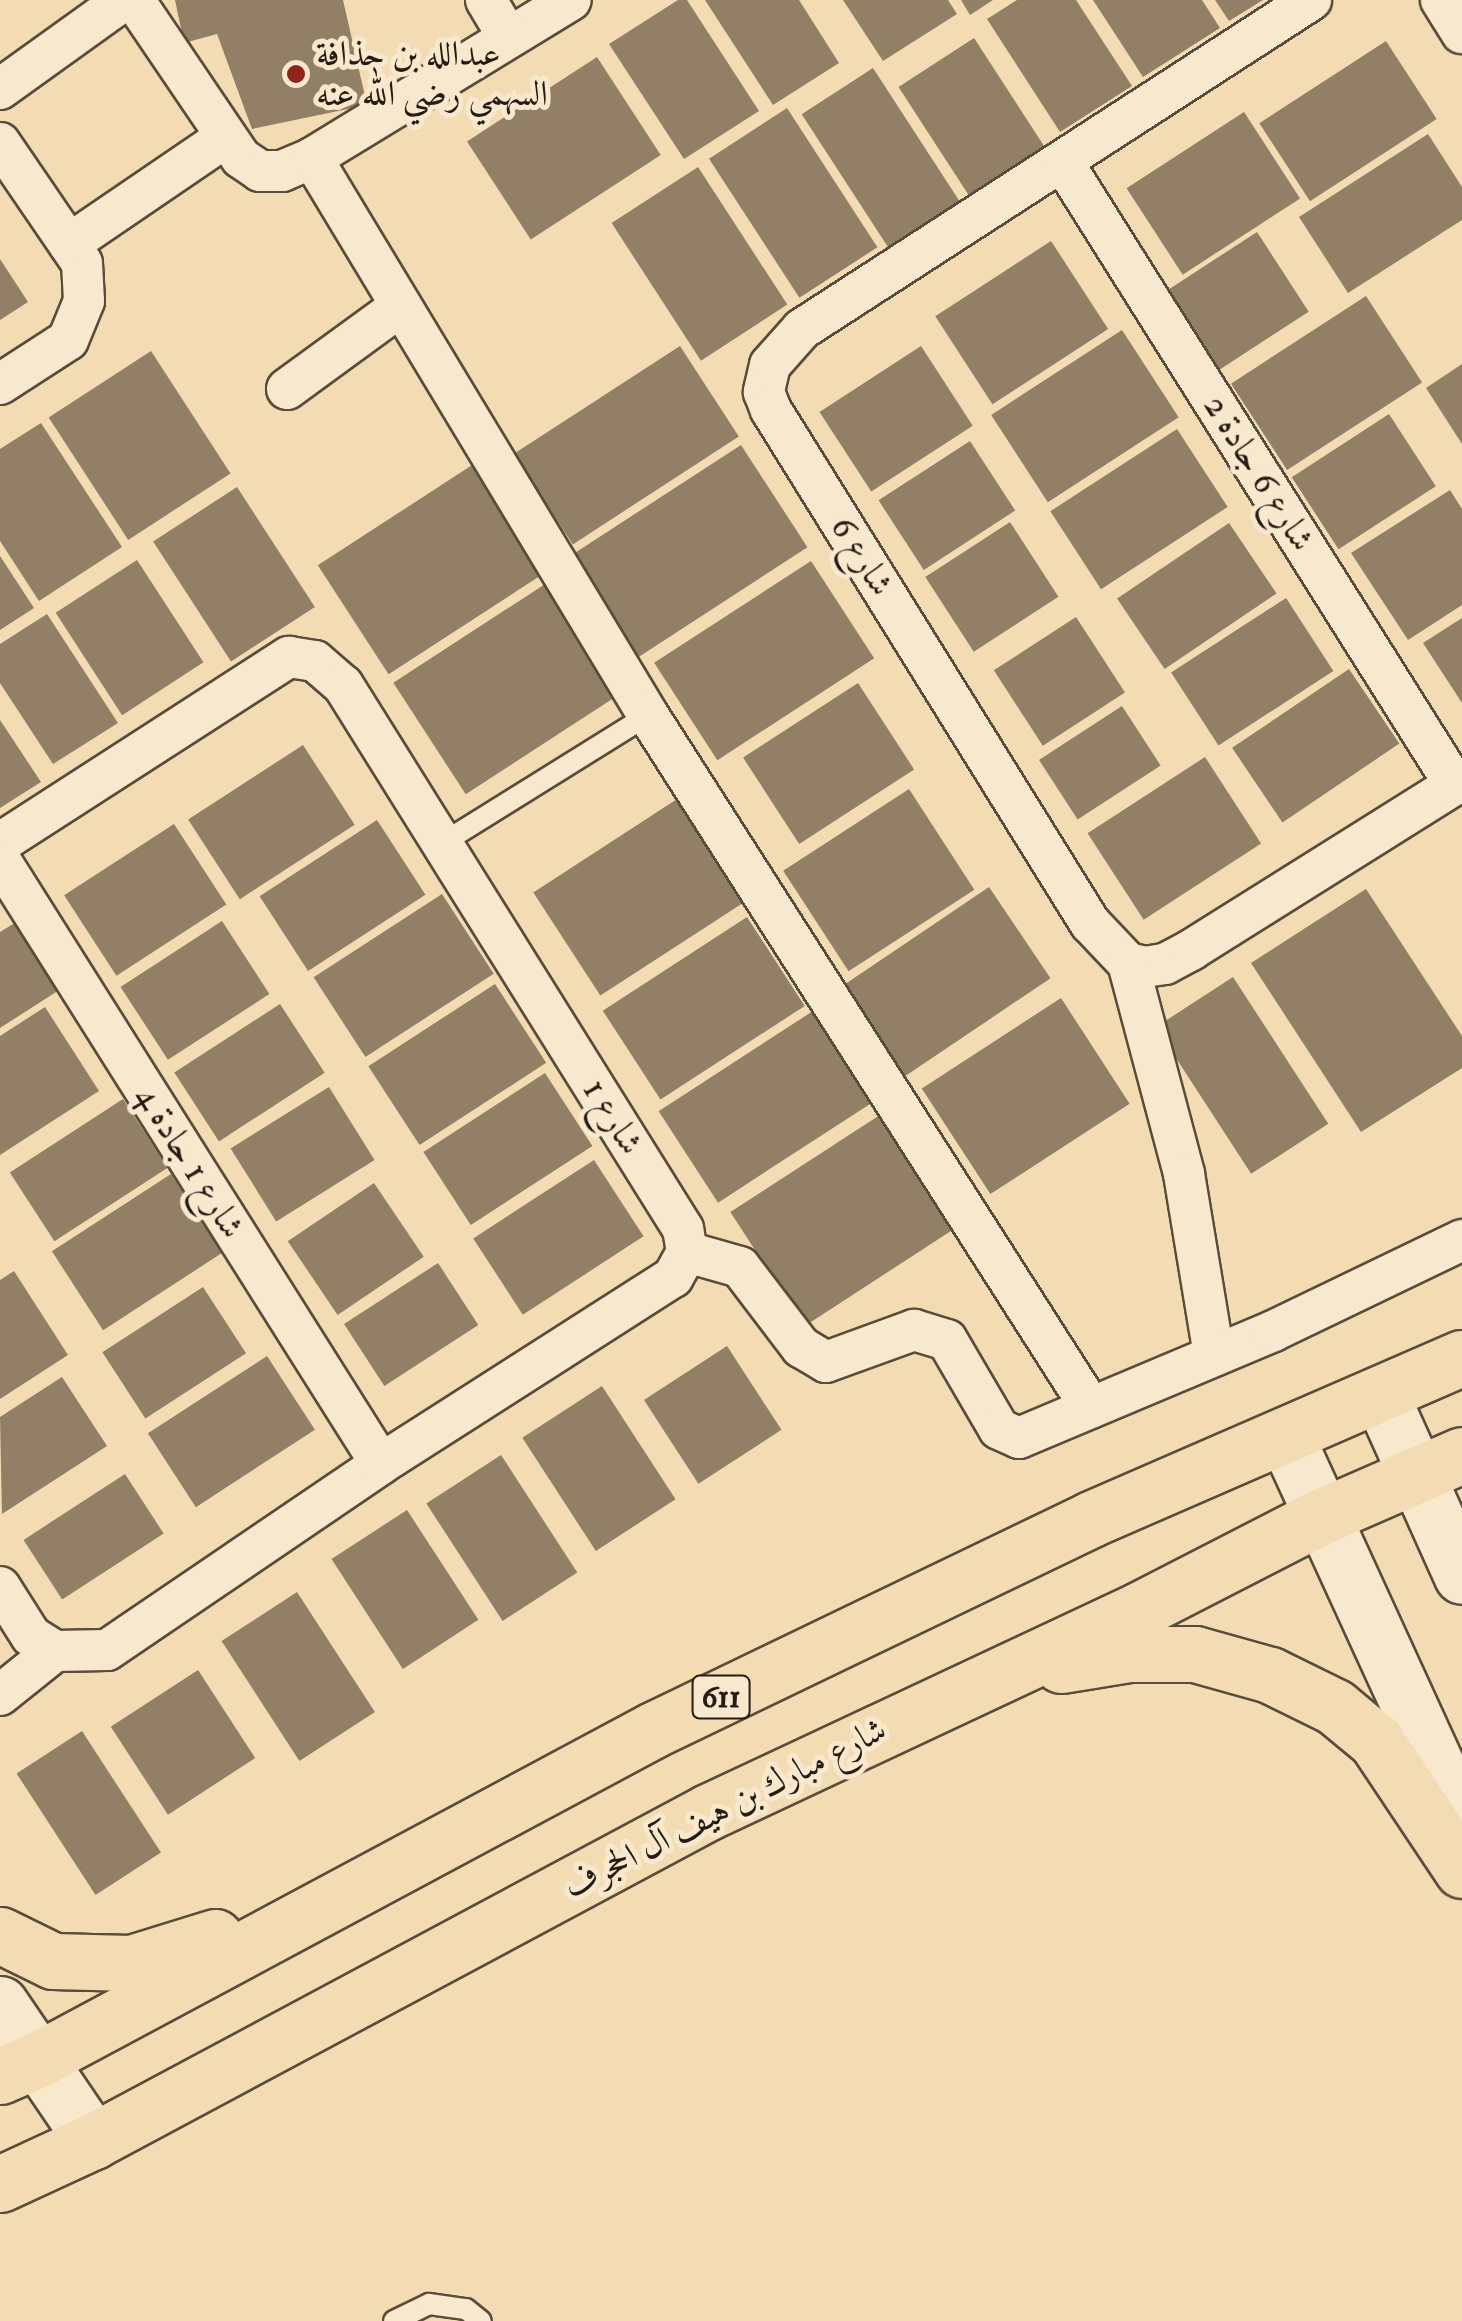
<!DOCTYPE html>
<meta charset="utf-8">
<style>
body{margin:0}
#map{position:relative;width:1462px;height:2321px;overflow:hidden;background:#f3dbb3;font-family:"IM FELL Double Pica",Amiri,serif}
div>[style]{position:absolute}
.building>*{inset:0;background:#917f66;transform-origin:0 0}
.roads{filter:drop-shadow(2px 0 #594c3a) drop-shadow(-2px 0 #594c3a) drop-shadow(0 2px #594c3a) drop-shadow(0 -2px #594c3a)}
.lane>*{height:20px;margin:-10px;padding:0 10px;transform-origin:10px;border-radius:10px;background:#f7e8ce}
.street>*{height:40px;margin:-20px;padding:0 20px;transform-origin:20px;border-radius:20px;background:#f7e8ce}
.secondary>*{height:55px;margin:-27.5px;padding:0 27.5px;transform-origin:27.5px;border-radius:27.5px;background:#f7e8ce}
.primary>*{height:55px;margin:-27.5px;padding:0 27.5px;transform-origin:27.5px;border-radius:27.5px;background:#f3dbb3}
.dots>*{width:28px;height:28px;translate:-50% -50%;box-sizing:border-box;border:5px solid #f7e8ce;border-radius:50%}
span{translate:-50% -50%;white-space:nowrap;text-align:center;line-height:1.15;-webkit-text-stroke:10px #f7e8ce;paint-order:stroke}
.shield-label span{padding:2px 8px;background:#f7e8ce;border:2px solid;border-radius:8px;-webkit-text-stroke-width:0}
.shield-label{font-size:32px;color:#261c12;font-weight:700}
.poi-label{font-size:35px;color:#261c12}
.left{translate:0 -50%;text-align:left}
.street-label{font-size:35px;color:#261c12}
</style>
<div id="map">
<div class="building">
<div style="clip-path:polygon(175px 0,343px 0,367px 105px,252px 129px,217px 34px,184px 43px)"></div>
<div style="clip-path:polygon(678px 0,687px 0,759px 111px,684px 159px,609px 44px)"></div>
<div style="clip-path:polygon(705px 0,799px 0,839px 63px,773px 105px)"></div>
<div style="clip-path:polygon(843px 0,948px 0,957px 14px,883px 61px)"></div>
<div style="clip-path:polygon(961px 0,993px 0,970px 15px)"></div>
<div style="clip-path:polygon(1017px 0,1076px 0,1132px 86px,1060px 132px,987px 19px)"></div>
<div style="clip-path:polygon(1093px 0,1202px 0,1220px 28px,1143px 77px)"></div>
<div style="clip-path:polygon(1215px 0,1263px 0,1229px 21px)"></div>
<div style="left:974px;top:38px;width:134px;height:90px;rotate:57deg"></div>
<div style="left:1386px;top:41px;width:93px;height:151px;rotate:57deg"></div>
<div style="left:597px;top:57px;width:117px;height:155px;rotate:57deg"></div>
<div style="left:873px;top:68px;width:161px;height:85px;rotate:57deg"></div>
<div style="left:787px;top:108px;width:166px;height:93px;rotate:57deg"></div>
<div style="left:1244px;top:112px;width:103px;height:140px;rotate:57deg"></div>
<div style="clip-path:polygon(1428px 134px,1462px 187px,1462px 220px,1348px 293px,1299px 217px)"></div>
<div style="left:698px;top:167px;width:164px;height:103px;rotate:57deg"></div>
<div style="left:1257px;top:232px;width:95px;height:111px;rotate:57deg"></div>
<div style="left:1051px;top:241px;width:105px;height:138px;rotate:57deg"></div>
<div style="clip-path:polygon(0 259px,28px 302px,0 320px)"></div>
<div style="left:1366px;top:296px;width:103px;height:161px;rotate:57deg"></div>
<div style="left:1122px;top:330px;width:104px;height:156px;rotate:57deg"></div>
<div style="left:680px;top:346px;width:108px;height:198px;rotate:57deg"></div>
<div style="left:921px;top:346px;width:95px;height:121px;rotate:57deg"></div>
<div style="left:151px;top:351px;width:146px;height:122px;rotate:57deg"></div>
<div style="clip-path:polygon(1462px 364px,1462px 444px,1426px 388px)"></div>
<div style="left:1389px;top:414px;width:86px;height:116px;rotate:57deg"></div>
<div style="clip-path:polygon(41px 423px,122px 547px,39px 601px,0 541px,0 449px)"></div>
<div style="left:1177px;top:429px;width:93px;height:151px;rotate:57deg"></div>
<div style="left:970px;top:441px;width:83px;height:109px;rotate:57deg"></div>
<div style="left:741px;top:445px;width:122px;height:211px;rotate:57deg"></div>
<div style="left:483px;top:458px;width:130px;height:197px;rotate:57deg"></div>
<div style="left:237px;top:487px;width:143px;height:100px;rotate:57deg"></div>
<div style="clip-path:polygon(1450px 490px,1462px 509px,1462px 605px,1408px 640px,1351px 553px)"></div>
<div style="left:1010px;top:522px;width:89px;height:101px;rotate:57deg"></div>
<div style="left:1229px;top:523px;width:85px;height:135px;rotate:56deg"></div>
<div style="clip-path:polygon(0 556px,34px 608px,0 630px)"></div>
<div style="left:137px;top:560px;width:122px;height:97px;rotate:57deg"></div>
<div style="left:811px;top:561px;width:116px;height:187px;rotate:57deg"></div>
<div style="left:556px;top:577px;width:133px;height:194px;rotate:57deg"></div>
<div style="left:1286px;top:598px;width:87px;height:137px;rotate:57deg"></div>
<div style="clip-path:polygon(47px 614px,118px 723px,53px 764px,0 683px,0 644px)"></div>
<div style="left:1076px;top:617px;width:90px;height:98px;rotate:57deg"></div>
<div style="clip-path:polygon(1462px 618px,1462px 703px,1423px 643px)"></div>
<div style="left:1349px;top:669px;width:90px;height:141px;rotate:56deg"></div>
<div style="left:858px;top:683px;width:103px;height:137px;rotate:57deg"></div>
<div style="left:1122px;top:706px;width:71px;height:99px;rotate:57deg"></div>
<div style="clip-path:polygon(0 720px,41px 782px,0 808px)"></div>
<div style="left:303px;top:745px;width:95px;height:137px;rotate:57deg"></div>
<div style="left:1205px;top:757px;width:103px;height:140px;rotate:57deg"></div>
<div style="left:909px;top:789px;width:120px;height:150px;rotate:57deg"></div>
<div style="left:691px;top:790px;width:123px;height:188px;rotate:57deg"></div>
<div style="left:377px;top:820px;width:89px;height:140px;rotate:57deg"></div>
<div style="left:174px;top:824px;width:96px;height:131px;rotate:57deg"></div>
<div style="left:989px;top:887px;width:110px;height:176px;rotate:56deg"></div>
<div style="clip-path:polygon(1366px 889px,1462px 1036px,1462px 1068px,1361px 1132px,1251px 963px)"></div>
<div style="left:442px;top:894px;width:95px;height:153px;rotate:57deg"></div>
<div style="left:747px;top:917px;width:106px;height:172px;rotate:57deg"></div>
<div style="clip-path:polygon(23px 918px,67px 985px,0 1028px,0 932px)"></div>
<div style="left:222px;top:921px;width:87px;height:121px;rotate:57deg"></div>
<div style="left:1233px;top:977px;width:175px;height:92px;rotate:57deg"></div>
<div style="left:495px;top:984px;width:94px;height:151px;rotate:57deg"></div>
<div style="left:1061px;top:998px;width:126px;height:166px;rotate:57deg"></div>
<div style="left:280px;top:1004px;width:82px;height:126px;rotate:57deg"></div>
<div style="clip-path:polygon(45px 1007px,99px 1091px,0 1155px,0 1036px)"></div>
<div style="left:813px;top:1011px;width:109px;height:184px;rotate:57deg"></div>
<div style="left:545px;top:1073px;width:87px;height:145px;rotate:57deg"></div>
<div style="left:329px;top:1087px;width:86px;height:116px;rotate:58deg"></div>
<div style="left:123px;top:1099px;width:82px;height:135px;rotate:57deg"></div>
<div style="left:883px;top:1113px;width:136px;height:182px;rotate:57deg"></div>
<div style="left:594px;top:1160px;width:91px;height:144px;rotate:57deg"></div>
<div style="left:171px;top:1174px;width:94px;height:142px;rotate:57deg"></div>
<div style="left:374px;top:1183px;width:89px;height:104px;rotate:56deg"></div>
<div style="left:438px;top:1263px;width:74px;height:112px;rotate:57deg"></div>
<div style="clip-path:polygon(14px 1271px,68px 1355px,0 1399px,0 1280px)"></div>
<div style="left:203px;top:1287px;width:79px;height:120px;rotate:57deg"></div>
<div style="left:727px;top:1346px;width:100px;height:99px;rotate:57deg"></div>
<div style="left:267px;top:1356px;width:88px;height:142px;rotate:57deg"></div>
<div style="clip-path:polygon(62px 1377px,107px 1446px,2px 1514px,0 1417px)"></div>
<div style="left:602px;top:1386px;width:135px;height:95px;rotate:57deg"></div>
<div style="left:501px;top:1455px;width:140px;height:89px;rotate:57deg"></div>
<div style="left:125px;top:1474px;width:71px;height:121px;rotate:57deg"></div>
<div style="left:407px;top:1510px;width:131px;height:90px;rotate:57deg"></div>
<div style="left:297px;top:1592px;width:143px;height:90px;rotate:57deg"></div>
<div style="left:198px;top:1670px;width:105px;height:104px;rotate:57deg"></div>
<div style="left:82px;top:1731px;width:145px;height:78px;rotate:57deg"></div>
</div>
<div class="roads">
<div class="lane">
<div style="left:441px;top:844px;width:244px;rotate:-31.9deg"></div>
<div style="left:394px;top:2321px;width:39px;rotate:-26deg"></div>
<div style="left:429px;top:2304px;width:37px;rotate:8deg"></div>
<div style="left:466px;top:2309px;width:19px;rotate:39deg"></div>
</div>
<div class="street">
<div style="left:134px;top:0;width:191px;rotate:55.9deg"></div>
<div style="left:241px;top:158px;width:23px;rotate:34deg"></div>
<div style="left:260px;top:171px;width:22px"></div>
<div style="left:282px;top:171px;width:33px;rotate:-23deg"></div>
<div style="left:312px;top:158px;width:303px;rotate:-31.4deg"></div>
<div style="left:486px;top:0;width:43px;rotate:59.3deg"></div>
<div style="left:1311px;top:0;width:606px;rotate:147.12deg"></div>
<div style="left:802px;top:329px;width:48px;rotate:131.6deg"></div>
<div style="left:770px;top:365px;width:28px;rotate:103deg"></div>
<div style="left:764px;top:392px;width:19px;rotate:69deg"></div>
<div style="left:771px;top:410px;width:604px;rotate:58.13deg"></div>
<div style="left:1090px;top:923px;width:55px;rotate:46.5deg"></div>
<div style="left:1128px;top:963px;width:17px;rotate:13deg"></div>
<div style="left:1145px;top:967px;width:20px;rotate:-9deg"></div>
<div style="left:1165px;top:964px;width:30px;rotate:-28deg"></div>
<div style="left:1191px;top:950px;width:320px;rotate:-32.1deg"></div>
<div style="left:1441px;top:0;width:39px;rotate:58deg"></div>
<div style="left:0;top:89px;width:153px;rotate:-35.7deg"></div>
<div style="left:0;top:143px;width:145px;rotate:55.7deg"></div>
<div style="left:82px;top:263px;width:38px;rotate:87deg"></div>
<div style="left:84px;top:301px;width:42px;rotate:112.3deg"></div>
<div style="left:68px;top:340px;width:81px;rotate:147.1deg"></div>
<div style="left:312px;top:158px;width:650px;rotate:58.9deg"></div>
<div style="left:648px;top:715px;width:822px;rotate:57.41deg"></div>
<div style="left:1062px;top:161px;width:737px;rotate:57.8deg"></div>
<div style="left:69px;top:244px;width:190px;rotate:-34.3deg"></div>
<div style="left:287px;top:389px;width:141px;rotate:-36.1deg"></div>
<div style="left:0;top:843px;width:344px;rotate:-32.8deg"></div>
<div style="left:289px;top:657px;width:26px;rotate:9deg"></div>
<div style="left:315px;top:661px;width:37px;rotate:41deg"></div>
<div style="left:343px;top:685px;width:642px;rotate:57.99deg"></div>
<div style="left:683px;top:1229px;width:23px;rotate:80deg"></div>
<div style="left:687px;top:1252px;width:29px;rotate:119deg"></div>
<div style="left:673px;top:1277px;width:347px;rotate:147.4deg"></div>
<div style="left:381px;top:1464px;width:331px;rotate:145.8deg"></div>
<div style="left:107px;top:1650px;width:52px;rotate:178.9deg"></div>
<div style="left:55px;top:1651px;width:28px;rotate:-148deg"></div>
<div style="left:31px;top:1636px;width:58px;rotate:-122.3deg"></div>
<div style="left:0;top:860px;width:714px;rotate:57.76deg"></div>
<div style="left:1128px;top:963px;width:218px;rotate:75.1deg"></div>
<div style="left:1184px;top:1174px;width:184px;rotate:80.6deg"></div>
<div style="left:687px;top:1252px;width:55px;rotate:15.8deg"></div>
<div style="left:740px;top:1267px;width:101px;rotate:52.7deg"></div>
<div style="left:801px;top:1347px;width:29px;rotate:31deg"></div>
<div style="left:826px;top:1362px;width:94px;rotate:-20deg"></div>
<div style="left:914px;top:1330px;width:34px;rotate:17deg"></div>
<div style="left:947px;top:1340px;width:103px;rotate:59.7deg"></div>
<div style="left:999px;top:1429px;width:22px;rotate:24deg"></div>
<div style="left:1019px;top:1438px;width:276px;rotate:-22.8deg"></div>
<div style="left:1273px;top:1331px;width:210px;rotate:-25.7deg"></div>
<div style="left:0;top:1695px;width:70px;rotate:-38.7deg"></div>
</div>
<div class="secondary">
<div style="left:1381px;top:1396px;width:197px;rotate:65.8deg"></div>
<div style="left:1286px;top:1437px;width:423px;rotate:65.4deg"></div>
<div style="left:0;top:2004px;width:166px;rotate:55.8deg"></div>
</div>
<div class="primary">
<div style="left:1061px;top:1665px;width:70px;rotate:-9.1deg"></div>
<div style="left:1130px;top:1654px;width:65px"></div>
<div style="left:1195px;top:1654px;width:78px;rotate:15.6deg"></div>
<div style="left:1270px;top:1675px;width:72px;rotate:26.2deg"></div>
<div style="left:1335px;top:1707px;width:53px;rotate:39.7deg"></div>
<div style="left:1376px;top:1741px;width:155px;rotate:56.3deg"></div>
<div style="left:0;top:1935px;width:59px;rotate:26.1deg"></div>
<div style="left:53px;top:1961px;width:78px;rotate:1.5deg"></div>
<div style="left:131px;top:1963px;width:88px;rotate:-17.2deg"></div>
<div style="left:0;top:2076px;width:40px;rotate:-23.4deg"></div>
<div style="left:37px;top:2060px;width:699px;rotate:-28.18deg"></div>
<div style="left:653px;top:1730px;width:486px;rotate:-25.7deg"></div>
<div style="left:1091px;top:1519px;width:404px;rotate:-23.5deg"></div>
<div style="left:0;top:2184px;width:102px;rotate:-24.8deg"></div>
<div style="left:93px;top:2141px;width:697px;rotate:-28.14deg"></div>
<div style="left:708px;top:1812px;width:476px;rotate:-25.1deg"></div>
<div style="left:1139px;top:1610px;width:203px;rotate:-27.2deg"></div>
<div style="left:1320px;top:1517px;width:155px;rotate:-23.6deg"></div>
</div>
</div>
<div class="dots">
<div style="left:296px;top:74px;background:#8f2418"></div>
</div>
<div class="shield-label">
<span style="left:721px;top:1697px">611</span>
</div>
<div class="poi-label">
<span class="left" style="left:316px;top:74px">عبدالله بن حذافة<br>السهمي رضي الله عنه</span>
</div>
<div class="street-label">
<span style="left:1259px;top:473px;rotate:58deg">شارع 6 جادة 2</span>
<span style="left:862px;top:556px;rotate:58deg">شارع 6</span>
<span style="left:613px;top:1117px;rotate:58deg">شارع 1</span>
<span style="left:190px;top:1162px;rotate:58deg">شارع 1 جادة 4</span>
<span style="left:725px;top:1808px;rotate:-27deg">شارع مبارك بن هيف آل الحجرف</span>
</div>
</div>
